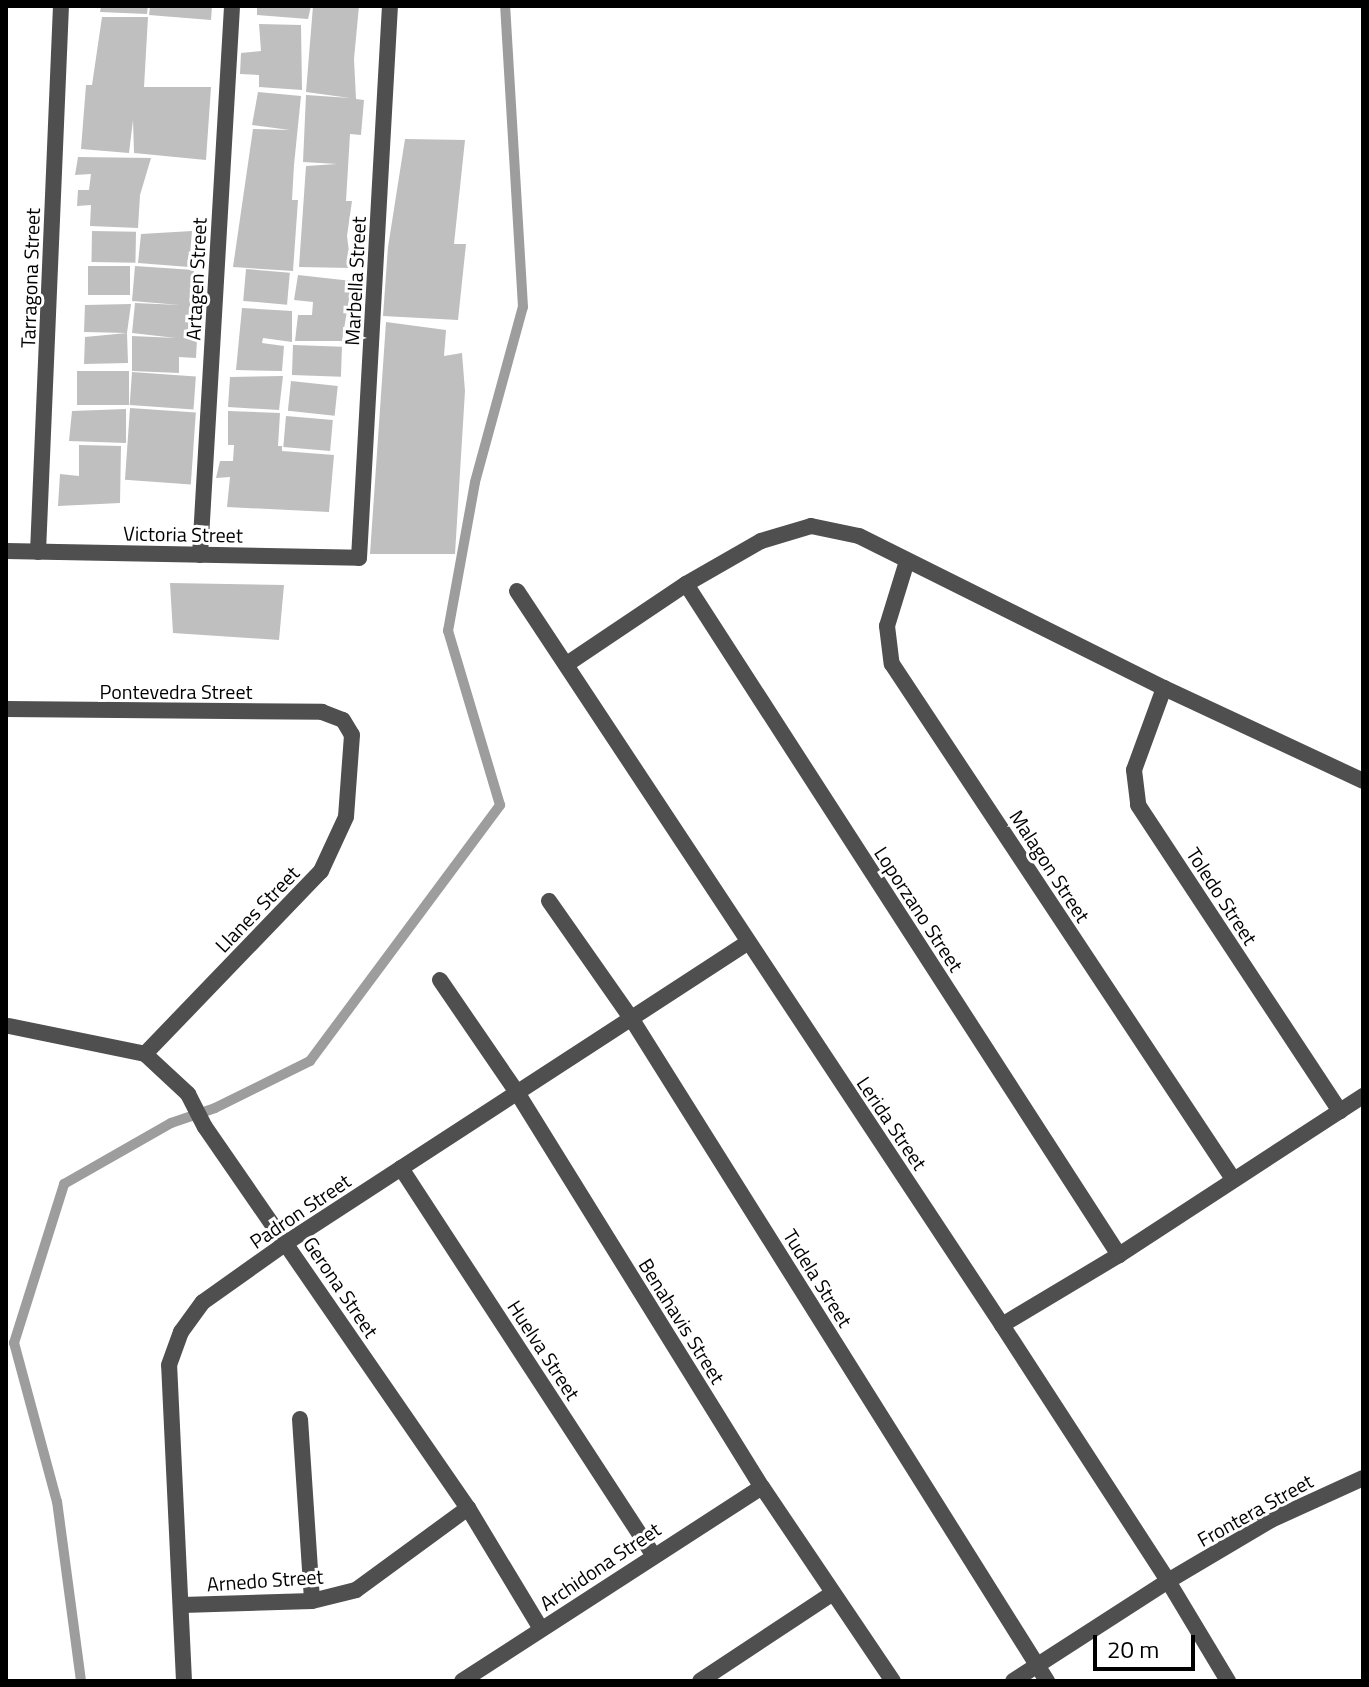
<!DOCTYPE html>
<style>
body{margin:0}
#map{position:relative;width:1369px;height:1687px;overflow:hidden;background:#fff;font-family:"Titillium Web",sans-serif}
div>[style]{position:absolute}
.stream>*{height:10px;margin:-5px;padding:0 5px;transform-origin:5px;border-radius:5px;background:#9d9d9d}
.building>*{inset:0;background:#bfbfbf;transform-origin:0 0}
.street>*{height:16px;margin:-8px;padding:0 8px;transform-origin:8px;border-radius:8px;background:#4f4f4f}
span{translate:-50% -50%;white-space:nowrap;text-align:center;line-height:1.15;-webkit-text-stroke:6px #fff;paint-order:stroke}
.street-label{font-size:20px;color:#000}
.frame{position:absolute;inset:0;border:8px solid #000;pointer-events:none}
.scale{position:absolute;left:1093px;top:1635px;width:102px;height:36px;box-sizing:border-box;border:4px solid #000;border-top:0;padding-left:10px;font-size:24px;line-height:28px;white-space:nowrap;color:#000;-webkit-text-stroke:6px #fff;paint-order:stroke}
</style>
<div id="map">
<div class="stream">
<div style="left:81px;top:1681px;width:181px;rotate:-97.6deg"></div>
<div style="left:57px;top:1502px;width:165px;rotate:-105.1deg"></div>
<div style="left:14px;top:1343px;width:167px;rotate:-72.5deg"></div>
<div style="left:64px;top:1184px;width:123px;rotate:-29.7deg"></div>
<div style="left:171px;top:1123px;width:46px;rotate:-18.8deg"></div>
<div style="left:215px;top:1108px;width:106px;rotate:-26.3deg"></div>
<div style="left:310px;top:1061px;width:319px;rotate:-53.4deg"></div>
<div style="left:500px;top:805px;width:182px;rotate:-106.6deg"></div>
<div style="left:448px;top:631px;width:151px;rotate:-79.7deg"></div>
<div style="left:475px;top:482px;width:181px;rotate:-74.7deg"></div>
<div style="left:523px;top:307px;width:302px;rotate:-93.4deg"></div>
</div>
<div class="building">
<div style="clip-path:polygon(101px 6px,148px 6px,147px 14px,100px 12px)"></div>
<div style="clip-path:polygon(150px 6px,212px 6px,211px 20px,149px 15px)"></div>
<div style="clip-path:polygon(257px 6px,311px 6px,308px 19px,257px 15px)"></div>
<div style="clip-path:polygon(313px 6px,359px 6px,354px 59px,356px 99px,364px 100px,361px 135px,350px 134px,346px 201px,352px 201px,347px 236px,351px 268px,299px 267px,306px 166px,337px 164px,303px 162px,306px 95px,350px 98px,306px 92px)"></div>
<div style="clip-path:polygon(102px 17px,148px 17px,144px 87px,211px 87px,206px 160px,134px 153px,133px 120px,129px 153px,81px 149px,86px 85px,92px 85px)"></div>
<div style="clip-path:polygon(259px 24px,301px 25px,302px 90px,259px 87px,259px 75px,240px 74px,241px 53px,261px 51px)"></div>
<div style="clip-path:polygon(258px 92px,301px 96px,294px 165px,292px 200px,298px 200px,293px 271px,233px 267px,253px 129px,290px 130px,252px 125px)"></div>
<div style="clip-path:polygon(405px 139px,465px 140px,454px 244px,466px 244px,458px 320px,383px 316px,388px 247px)"></div>
<div style="clip-path:polygon(78px 157px,151px 158px,140px 195px,138px 228px,90px 226px,91px 205px,77px 206px,78px 190px,89px 190px,91px 174px,75px 175px)"></div>
<div style="left:92px;top:231px;width:44px;height:31px;rotate:1deg"></div>
<div style="clip-path:polygon(192px 231px,189px 267px,138px 263px,141px 234px)"></div>
<div style="left:88px;top:266px;width:42px;height:29px"></div>
<div style="clip-path:polygon(135px 266px,194px 270px,190px 307px,195px 308px,188px 339px,197px 340px,196px 358px,179px 357px,179px 373px,132px 371px,132px 336px,176px 338px,132px 333px,135px 303px,180px 305px,132px 301px)"></div>
<div style="left:246px;top:269px;width:44px;height:32px;rotate:5deg"></div>
<div style="clip-path:polygon(298px 275px,352px 281px,342px 341px,295px 341px,298px 315px,312px 315px,313px 302px,294px 300px)"></div>
<div style="clip-path:polygon(131px 304px,127px 333px,84px 332px,85px 305px)"></div>
<div style="clip-path:polygon(242px 308px,292px 311px,292px 342px,263px 338px,262px 343px,284px 346px,282px 371px,236px 370px)"></div>
<div style="clip-path:polygon(386px 322px,446px 330px,444px 356px,462px 353px,465px 391px,455px 554px,370px 554px)"></div>
<div style="clip-path:polygon(127px 333px,128px 363px,84px 364px,85px 337px)"></div>
<div style="left:293px;top:345px;width:49px;height:30px;rotate:2deg"></div>
<div style="left:77px;top:371px;width:52px;height:34px"></div>
<div style="left:132px;top:372px;width:64px;height:33px;rotate:4deg"></div>
<div style="clip-path:polygon(283px 376px,279px 410px,228px 407px,230px 377px)"></div>
<div style="left:291px;top:381px;width:47px;height:30px;rotate:6deg"></div>
<div style="left:130px;top:408px;width:66px;height:72px;rotate:4deg"></div>
<div style="clip-path:polygon(126px 409px,126px 443px,69px 441px,72px 411px)"></div>
<div style="clip-path:polygon(228px 411px,280px 413px,278px 446px,282px 446px,282px 451px,334px 455px,329px 512px,227px 507px,230px 477px,216px 478px,220px 461px,233px 461px,234px 445px,228px 445px)"></div>
<div style="left:286px;top:416px;width:47px;height:31px;rotate:5deg"></div>
<div style="clip-path:polygon(79px 445px,121px 446px,120px 503px,58px 506px,60px 474px,79px 476px)"></div>
<div style="clip-path:polygon(170px 583px,284px 585px,279px 640px,173px 633px)"></div>
</div>
<div class="street">
<div style="left:6px;top:551px;width:353px;rotate:1.1deg"></div>
<div style="left:359px;top:558px;width:553px;rotate:-86.79deg"></div>
<div style="left:38px;top:552px;width:546px;rotate:-87.59deg"></div>
<div style="left:200px;top:555px;width:550px;rotate:-86.66deg"></div>
<div style="left:907px;top:561px;width:68px;rotate:107.1deg"></div>
<div style="left:887px;top:626px;width:38px;rotate:83deg"></div>
<div style="left:892px;top:664px;width:618px;rotate:56.49deg"></div>
<div style="left:686px;top:584px;width:799px;rotate:57.17deg"></div>
<div style="left:517px;top:591px;width:880px;rotate:56.54deg"></div>
<div style="left:1002px;top:1325px;width:305px;rotate:57deg"></div>
<div style="left:1168px;top:1581px;width:117px;rotate:59deg"></div>
<div style="left:567px;top:664px;width:143px;rotate:-33.9deg"></div>
<div style="left:686px;top:584px;width:86px;rotate:-29.8deg"></div>
<div style="left:761px;top:541px;width:52px;rotate:-16.7deg"></div>
<div style="left:811px;top:526px;width:49px;rotate:11.8deg"></div>
<div style="left:859px;top:536px;width:341px;rotate:26.5deg"></div>
<div style="left:1164px;top:688px;width:220px;rotate:25deg"></div>
<div style="left:1164px;top:688px;width:87px;rotate:110.1deg"></div>
<div style="left:1134px;top:770px;width:35px;rotate:83deg"></div>
<div style="left:1138px;top:805px;width:367px;rotate:56.6deg"></div>
<div style="left:6px;top:709px;width:316px;rotate:0.5deg"></div>
<div style="left:322px;top:712px;width:22px;rotate:21deg"></div>
<div style="left:343px;top:720px;width:17px;rotate:59deg"></div>
<div style="left:352px;top:735px;width:82px;rotate:94.2deg"></div>
<div style="left:346px;top:817px;width:60px;rotate:114.8deg"></div>
<div style="left:321px;top:871px;width:254px;rotate:133.9deg"></div>
<div style="left:549px;top:901px;width:143px;rotate:55deg"></div>
<div style="left:631px;top:1018px;width:783px;rotate:57.89deg"></div>
<div style="left:440px;top:980px;width:138px;rotate:55.6deg"></div>
<div style="left:518px;top:1094px;width:463px;rotate:58.2deg"></div>
<div style="left:762px;top:1487px;width:234px;rotate:56deg"></div>
<div style="left:9px;top:1026px;width:139px;rotate:11.6deg"></div>
<div style="left:145px;top:1054px;width:59px;rotate:42.9deg"></div>
<div style="left:188px;top:1094px;width:37px;rotate:63deg"></div>
<div style="left:205px;top:1127px;width:463px;rotate:55.4deg"></div>
<div style="left:468px;top:1508px;width:141px;rotate:58.9deg"></div>
<div style="left:401px;top:1168px;width:461px;rotate:56.9deg"></div>
<div style="left:1002px;top:1325px;width:136px;rotate:-30.9deg"></div>
<div style="left:1119px;top:1255px;width:291px;rotate:-33.1deg"></div>
<div style="left:300px;top:1419px;width:182px;rotate:86.2deg"></div>
<div style="left:182px;top:1605px;width:130px;rotate:-1.8deg"></div>
<div style="left:312px;top:1601px;width:45px;rotate:-14deg"></div>
<div style="left:356px;top:1590px;width:139px;rotate:-36.2deg"></div>
<div style="left:184px;top:1681px;width:316px;rotate:-92.7deg"></div>
<div style="left:169px;top:1365px;width:35px;rotate:-70deg"></div>
<div style="left:181px;top:1332px;width:37px;rotate:-54deg"></div>
<div style="left:203px;top:1302px;width:102px;rotate:-35.4deg"></div>
<div style="left:286px;top:1243px;width:550px;rotate:-33.05deg"></div>
<div style="left:462px;top:1681px;width:357px;rotate:-32.9deg"></div>
<div style="left:700px;top:1681px;width:159px;rotate:-33.5deg"></div>
<div style="left:1013px;top:1681px;width:184px;rotate:-32.8deg"></div>
<div style="left:1168px;top:1581px;width:120px;rotate:-30.6deg"></div>
<div style="left:1271px;top:1520px;width:101px;rotate:-24.5deg"></div>
</div>
<div class="street-label">
<span style="left:30px;top:278px;rotate:-88deg">Tarragona Street</span>
<span style="left:196px;top:279px;rotate:-87deg">Artagen Street</span>
<span style="left:355px;top:281px;rotate:-87deg">Marbella Street</span>
<span style="left:183px;top:534px;rotate:1deg">Victoria Street</span>
<span style="left:176px;top:691px">Pontevedra Street</span>
<span style="left:1050px;top:866px;rotate:57deg">Malagon Street</span>
<span style="left:1222px;top:896px;rotate:57deg">Toledo Street</span>
<span style="left:257px;top:909px;rotate:-46deg">Llanes Street</span>
<span style="left:919px;top:909px;rotate:57deg">Loporzano Street</span>
<span style="left:892px;top:1123px;rotate:56deg">Lerida Street</span>
<span style="left:300px;top:1211px;rotate:-34deg">Padron Street</span>
<span style="left:818px;top:1278px;rotate:58deg">Tudela Street</span>
<span style="left:341px;top:1287px;rotate:56deg">Gerona Street</span>
<span style="left:682px;top:1321px;rotate:58deg">Benahavis Street</span>
<span style="left:544px;top:1350px;rotate:57deg">Huelva Street</span>
<span style="left:1255px;top:1510px;rotate:-29deg">Frontera Street</span>
<span style="left:600px;top:1566px;rotate:-34deg">Archidona Street</span>
<span style="left:265px;top:1580px;rotate:-4deg">Arnedo Street</span>
</div>
<div class="frame"></div>
<div class="scale">20 m</div>
</div>
